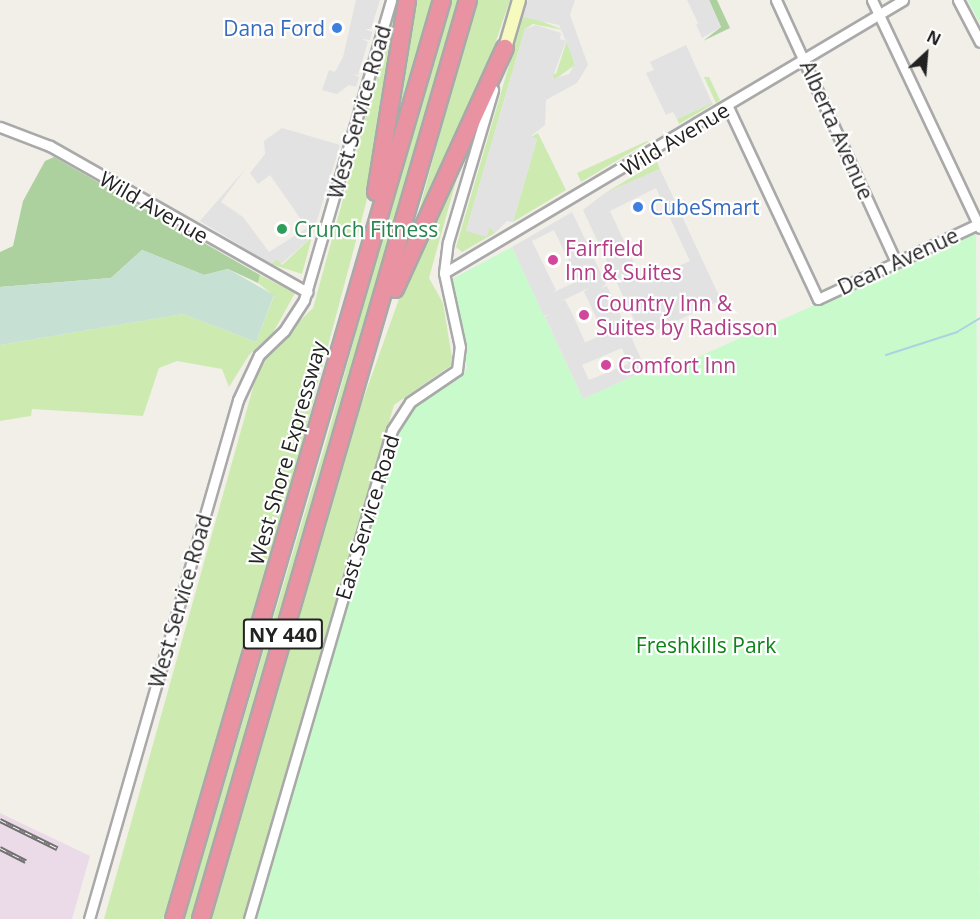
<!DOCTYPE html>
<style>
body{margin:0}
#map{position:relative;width:980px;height:919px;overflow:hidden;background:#f2efe9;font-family:"Open Sans",sans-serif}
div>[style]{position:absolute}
.industrial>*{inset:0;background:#ebdbe8}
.grass>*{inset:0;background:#cdebb0}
.forest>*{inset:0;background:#add19e}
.wetland>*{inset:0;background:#c6e0d4}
.park>*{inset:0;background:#c8facc}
.parking>*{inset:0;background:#e2e2e2}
.stream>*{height:2px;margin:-1px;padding:0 1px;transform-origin:1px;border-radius:1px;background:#aad3df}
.roads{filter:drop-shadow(2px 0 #a9a9a9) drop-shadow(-2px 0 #a9a9a9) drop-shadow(0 2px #a9a9a9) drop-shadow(0 -2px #a9a9a9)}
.minor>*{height:9px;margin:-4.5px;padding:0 4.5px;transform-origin:4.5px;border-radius:4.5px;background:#fff}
.secondary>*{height:12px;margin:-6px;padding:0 6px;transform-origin:6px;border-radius:6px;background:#f7fabf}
.motorway>*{height:16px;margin:-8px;padding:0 8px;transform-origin:8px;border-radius:8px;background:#e892a2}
.rail>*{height:4.5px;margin-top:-2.25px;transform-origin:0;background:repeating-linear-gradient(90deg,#fff 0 7px,#707070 0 14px);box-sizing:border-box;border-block:2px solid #707070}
.dots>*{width:16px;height:16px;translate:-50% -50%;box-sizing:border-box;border:3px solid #fff;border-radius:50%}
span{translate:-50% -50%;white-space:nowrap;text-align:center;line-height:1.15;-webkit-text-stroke:4.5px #fff;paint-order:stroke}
.shield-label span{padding:2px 4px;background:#fff;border:2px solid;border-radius:4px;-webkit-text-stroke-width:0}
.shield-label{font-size:20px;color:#222;font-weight:700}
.shop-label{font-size:21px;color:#366cbe}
.right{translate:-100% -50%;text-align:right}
.left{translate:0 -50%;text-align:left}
.street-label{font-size:21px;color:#222}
.leisure-label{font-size:21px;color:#27864d}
.hotel-label{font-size:21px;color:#b23c85}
.park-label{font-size:21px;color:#0c8416}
.north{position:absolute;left:896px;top:24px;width:60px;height:60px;-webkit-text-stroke:4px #fff;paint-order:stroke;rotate:26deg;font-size:16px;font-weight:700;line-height:24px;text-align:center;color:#222}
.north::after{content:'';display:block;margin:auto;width:21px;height:27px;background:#222;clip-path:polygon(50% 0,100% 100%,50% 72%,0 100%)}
</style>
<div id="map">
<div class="industrial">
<div style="clip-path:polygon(0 813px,90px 856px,72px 919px,0 919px)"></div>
</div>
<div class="grass">
<div style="clip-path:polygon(398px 0,380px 145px,365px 207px,287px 500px,163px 919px,104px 919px,261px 359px,313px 308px)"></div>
<div style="clip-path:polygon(412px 0,433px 0,400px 113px,397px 112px)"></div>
<div style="clip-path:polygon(447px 0,462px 0,195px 919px,184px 919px,327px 438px)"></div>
<div style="clip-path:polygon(476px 0,510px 0,482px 82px,413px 233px)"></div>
<div style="clip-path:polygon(529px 16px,563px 30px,533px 24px,525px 29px,466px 231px,490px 227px,495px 233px,462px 252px,456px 247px,523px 17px)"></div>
<div style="clip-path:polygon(567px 40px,575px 65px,554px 80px,550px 73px,556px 74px)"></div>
<div style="clip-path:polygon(704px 77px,709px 77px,720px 100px,716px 103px)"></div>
<div style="clip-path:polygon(712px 103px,713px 104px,679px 124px,677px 119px)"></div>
<div style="clip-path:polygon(538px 133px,566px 190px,513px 222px,537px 139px,531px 137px)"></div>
<div style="clip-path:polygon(647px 141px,648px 142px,581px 182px,577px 173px)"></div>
<div style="clip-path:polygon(465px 149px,429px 278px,443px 303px,453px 364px,394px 405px,243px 919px,211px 919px,359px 411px,405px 282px)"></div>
<div style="clip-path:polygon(657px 162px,660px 169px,605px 193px)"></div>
<div style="clip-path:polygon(312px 237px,302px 274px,271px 264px,277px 259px,282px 265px)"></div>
<div style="clip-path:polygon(260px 275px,295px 293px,273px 333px,249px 355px,229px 387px,222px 369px,177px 361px,159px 368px,143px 416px,32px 409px,31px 416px,0 421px,0 345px,183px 314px,256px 342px,274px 296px,258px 283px)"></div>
</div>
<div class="forest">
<div style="clip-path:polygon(709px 0,717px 0,730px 28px,703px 41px,721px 27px)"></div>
<div style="clip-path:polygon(54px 157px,260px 275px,258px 283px,228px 269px,204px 275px,142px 250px,111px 278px,0 287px,0 252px,13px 246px,23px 201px,45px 161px)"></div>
</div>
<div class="wetland">
<div style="clip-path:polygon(142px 250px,204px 275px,228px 269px,274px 295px,256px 342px,183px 314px,0 345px,0 287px,111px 278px)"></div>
</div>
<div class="park">
<div style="clip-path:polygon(968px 0,980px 0,980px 24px)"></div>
<div style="clip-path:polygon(976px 233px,980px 919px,255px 919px,398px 428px,421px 399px,459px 379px,467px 368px,452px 279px,512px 247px,583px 399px,646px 370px,660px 374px)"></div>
</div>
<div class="parking">
<div style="clip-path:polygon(356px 0,380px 0,371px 29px,365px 29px,372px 32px,370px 40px,362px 39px,368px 42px,358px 75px,352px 74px,359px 77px,356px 87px,349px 85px,337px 94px,322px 90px,329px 70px,335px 72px,343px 57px)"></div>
<div style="clip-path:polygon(528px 0,575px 0,570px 15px,588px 65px,577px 83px,546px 100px,545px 125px,531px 136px,537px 139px,513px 222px,507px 221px,495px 233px,490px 227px,487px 237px,466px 231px,525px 29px,536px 25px,561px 33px,560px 39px,566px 41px,552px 79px,569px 74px,575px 63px,559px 25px,523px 17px)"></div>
<div style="clip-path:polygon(687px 0,709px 0,721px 27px,702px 38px,696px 24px,704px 22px,698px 23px)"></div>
<div style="clip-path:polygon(686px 45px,712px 103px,677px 119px,673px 112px,666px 115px,646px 73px,654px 70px,650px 62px)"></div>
<div style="clip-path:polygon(282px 128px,340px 145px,312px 237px,281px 264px,277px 259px,271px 264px,200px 221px,246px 168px,221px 202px,243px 217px,269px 252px,307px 228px,270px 175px,258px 184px,250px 173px,265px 154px,264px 141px)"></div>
<div style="clip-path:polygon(evenodd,660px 169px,721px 300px,642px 337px,583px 210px,605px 193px,660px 169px,656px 188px,690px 261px,643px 282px,610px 211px,656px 188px)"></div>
<div style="clip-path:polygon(evenodd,572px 212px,588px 245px,582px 249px,588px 246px,606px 284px,601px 288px,607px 286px,627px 329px,621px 332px,628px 330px,646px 370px,583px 399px,545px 317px,550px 314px,544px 316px,512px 247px,572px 212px,554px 230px,578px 280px,584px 278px,552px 293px,556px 290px,532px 241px,554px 230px,572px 212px,589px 288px,584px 292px,588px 300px,603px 333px,609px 332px,579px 345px,585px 342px,572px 313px,565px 300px,559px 302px,589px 288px,572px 212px,622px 348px,628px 364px,589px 380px,582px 365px,622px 348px)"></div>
</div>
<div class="stream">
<div style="left:886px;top:355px;width:75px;rotate:-17.9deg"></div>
<div style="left:957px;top:332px;width:27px;rotate:-31deg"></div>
</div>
<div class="roads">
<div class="minor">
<div style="left:776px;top:0;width:288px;rotate:65.4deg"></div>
<div style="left:872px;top:0;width:252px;rotate:64.7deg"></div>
<div style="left:958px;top:0;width:47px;rotate:62.4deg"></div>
<div style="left:728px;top:107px;width:212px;rotate:64.9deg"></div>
<div style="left:818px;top:299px;width:177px;rotate:-25.1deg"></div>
<div style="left:0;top:127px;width:53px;rotate:20.8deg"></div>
<div style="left:50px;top:146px;width:296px;rotate:29.6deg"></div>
<div style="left:444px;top:273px;width:534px;rotate:-30.74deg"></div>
<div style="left:89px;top:919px;width:540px;rotate:-73.98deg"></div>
<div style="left:238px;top:400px;width:50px;rotate:-65deg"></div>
<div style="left:259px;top:355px;width:35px;rotate:-44deg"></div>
<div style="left:284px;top:331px;width:37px;rotate:-57deg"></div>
<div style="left:304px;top:300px;width:312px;rotate:-73.8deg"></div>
<div style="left:249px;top:919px;width:509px;rotate:-73.7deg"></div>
<div style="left:392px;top:430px;width:33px;rotate:-57deg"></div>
<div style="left:410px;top:402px;width:57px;rotate:-34.2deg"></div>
<div style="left:457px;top:370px;width:23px;rotate:-83deg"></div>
<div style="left:460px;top:347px;width:76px;rotate:-102.2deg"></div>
<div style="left:444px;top:273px;width:31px;rotate:-83deg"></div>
<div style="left:448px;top:242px;width:159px;rotate:-73.5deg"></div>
</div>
<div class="secondary">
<div style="left:505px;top:48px;width:50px;rotate:-73.7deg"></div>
</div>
<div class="motorway">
<div style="left:376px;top:192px;width:194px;rotate:-80.8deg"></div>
<div style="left:395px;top:289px;width:265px;rotate:-65.5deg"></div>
<div style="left:174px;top:919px;width:957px;rotate:-73.74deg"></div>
<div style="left:201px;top:919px;width:957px;rotate:-73.8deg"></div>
</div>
</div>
<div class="rail">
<div style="left:0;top:820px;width:64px;rotate:26.2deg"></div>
<div style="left:0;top:848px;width:29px;rotate:27deg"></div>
</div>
<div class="dots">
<div style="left:337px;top:28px;background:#3f7fe0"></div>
<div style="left:638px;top:207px;background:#3f7fe0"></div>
<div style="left:282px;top:229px;background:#2e9e5b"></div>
<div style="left:553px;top:260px;background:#d1479c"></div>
<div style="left:584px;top:315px;background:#d1479c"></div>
<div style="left:606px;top:365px;background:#d1479c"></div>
</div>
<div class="shield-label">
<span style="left:283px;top:634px">NY 440</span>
</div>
<div class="shop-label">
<span class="right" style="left:325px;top:28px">Dana Ford</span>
<span class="left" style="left:650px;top:207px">CubeSmart</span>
</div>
<div class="street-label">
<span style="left:359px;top:112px;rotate:-74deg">West Service Road</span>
<span style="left:837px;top:130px;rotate:66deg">Alberta Avenue</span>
<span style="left:675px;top:139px;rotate:-31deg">Wild Avenue</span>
<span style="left:154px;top:207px;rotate:30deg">Wild Avenue</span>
<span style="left:898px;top:261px;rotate:-25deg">Dean Avenue</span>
<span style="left:287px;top:453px;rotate:-74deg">West Shore Expressway</span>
<span style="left:367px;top:517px;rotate:-73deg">East Service Road</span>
<span style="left:180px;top:601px;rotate:-74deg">West Service Road</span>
</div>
<div class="leisure-label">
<span class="left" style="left:294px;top:229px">Crunch Fitness</span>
</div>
<div class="hotel-label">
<span class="left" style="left:565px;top:260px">Fairfield<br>Inn &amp; Suites</span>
<span class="left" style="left:596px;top:315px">Country Inn &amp;<br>Suites by Radisson</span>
<span class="left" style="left:618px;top:365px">Comfort Inn</span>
</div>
<div class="park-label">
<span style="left:706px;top:645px">Freshkills Park</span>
</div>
<div class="north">N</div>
</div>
